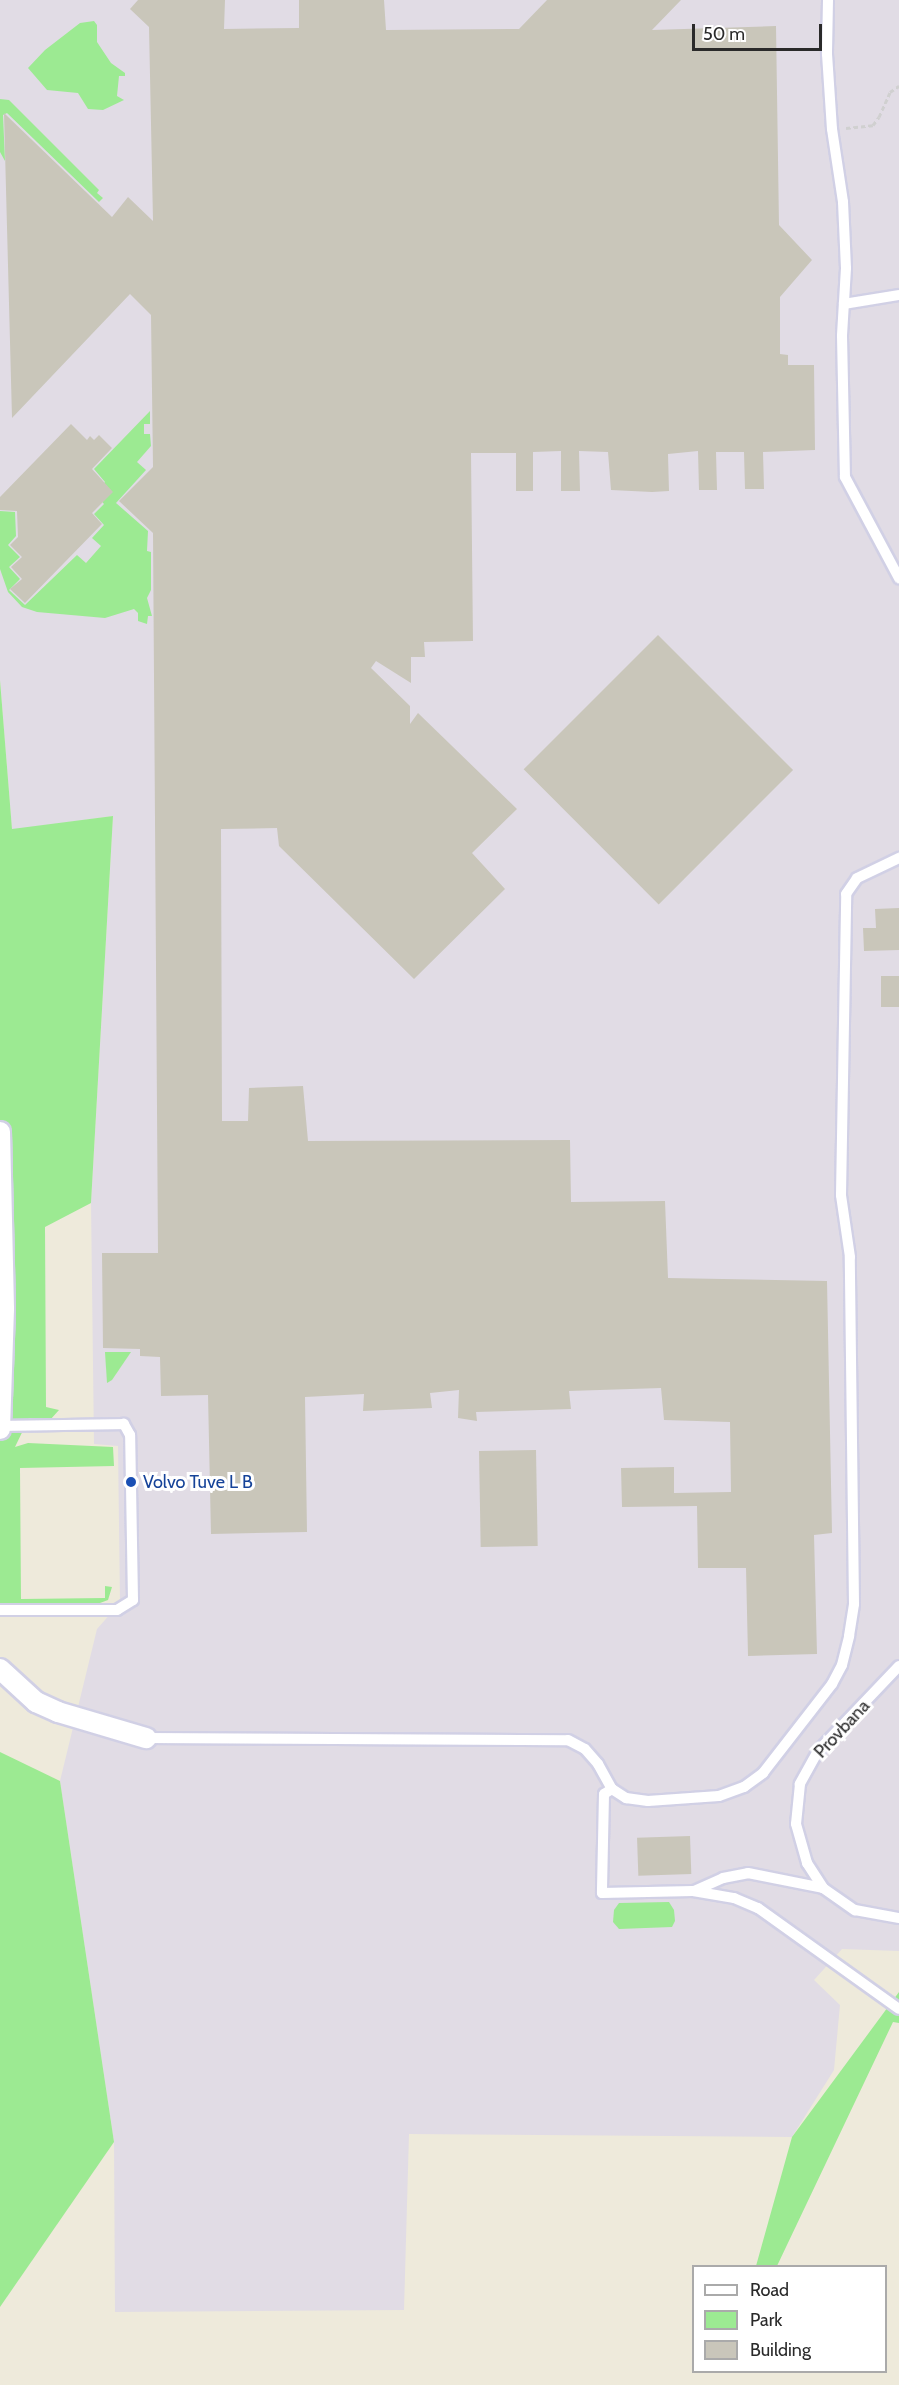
<!DOCTYPE html>
<style>
body{margin:0}
#map{position:relative;width:899px;height:2385px;overflow:hidden;background:#eeeadb;font-family:Cabin,sans-serif}
div>[style]{position:absolute}
.industrial>*{inset:0;background:#e1dce5}
.green>*{inset:0;background:#9cea92}
.building>*{inset:0;background:#c9c6ba;transform-origin:0 0}
.path>*{height:3px;margin-top:-1.5px;transform-origin:0;background:repeating-linear-gradient(90deg,#d0d0d0 0 4.5px,transparent 0 7.5px)}
.roads{filter:drop-shadow(2px 0 #d1d0e5) drop-shadow(-2px 0 #d1d0e5) drop-shadow(0 2px #d1d0e5) drop-shadow(0 -2px #d1d0e5)}
.service>*{height:10px;margin:-5px;padding:0 5px;transform-origin:5px;border-radius:5px;background:#fff}
.minor>*{height:20px;margin:-10px;padding:0 10px;transform-origin:10px;border-radius:10px;background:#fff}
.dots>*{width:16px;height:16px;translate:-50% -50%;box-sizing:border-box;border:3px solid #fff;border-radius:50%}
span{translate:-50% -50%;white-space:nowrap;text-align:center;line-height:1.15;-webkit-text-stroke:6px #fff;paint-order:stroke}
.transit-label{font-size:18px;color:#164399}
.left{translate:0 -50%;text-align:left}
.street-label{font-size:18px;color:#2a2a2a}
.legend{position:absolute;left:692px;top:2265px;width:195px;height:108px;box-sizing:border-box;background:#fff;border:2px solid #aaa;margin:0;padding:8px 10px;list-style:none;font-size:18px;color:#2a2a2a}
.legend li{display:flex;align-items:center;gap:12px;height:30px}
.legend b{width:30px;border:2px solid #aaa}
.scale{position:absolute;left:692px;top:24px;width:130px;height:27px;box-sizing:border-box;border:3px solid #2a2a2a;border-top:0;padding-left:8px;font-size:18px;line-height:21px;white-space:nowrap;color:#2a2a2a;-webkit-text-stroke:4px #fff;paint-order:stroke}
</style>
<div id="map">
<div class="industrial">
<div style="clip-path:polygon(0 0,899px 0,899px 1951px,842px 1949px,814px 1980px,840px 2005px,834px 2070px,792px 2137px,409px 2134px,404px 2310px,115px 2312px,114px 2142px,60px 1781px,97px 1629px,120px 1603px,118px 1446px,94px 1444px,91px 1203px,113px 816px,12px 830px,0 680px)"></div>
</div>
<div class="green">
<div style="clip-path:polygon(94px 21px,97px 25px,97px 42px,111px 63px,125px 73px,125px 76px,119px 76px,117px 96px,124px 100px,103px 110px,88px 109px,78px 93px,47px 90px,28px 68px,45px 50px,80px 23px)"></div>
<div style="clip-path:polygon(0 99px,9px 100px,99px 190px,97px 193px,103px 198px,99px 202px,7px 113px,3px 115px,5px 161px,0 152px)"></div>
<div style="clip-path:polygon(150px 411px,150px 424px,144px 424px,144px 434px,150px 434px,151px 446px,137px 462px,146px 470px,116px 503px,148px 531px,147px 551px,151px 552px,151px 590px,147px 598px,152px 616px,148px 616px,147px 624px,138px 621px,138px 613px,134px 609px,105px 618px,37px 612px,22px 607px,8px 592px,0 569px,0 511px,15px 512px,16px 536px,8px 545px,20px 557px,9px 567px,20px 579px,9px 590px,25px 605px,77px 555px,86px 563px,101px 546px,92px 538px,104px 525px,94px 514px,104px 504px,95px 493px,105px 482px,94px 469px)"></div>
<div style="clip-path:polygon(0 680px,12px 829px,113px 816px,91px 1203px,45px 1227px,46px 1407px,59px 1410px,50px 1420px,29px 1418px,15px 1447px,28px 1443px,113px 1447px,114px 1466px,20px 1468px,21px 1599px,105px 1598px,105px 1586px,112px 1587px,108px 1600px,100px 1603px,0 1606px)"></div>
<div style="clip-path:polygon(105px 1352px,131px 1352px,112px 1380px,107px 1383px)"></div>
<div style="clip-path:polygon(0 1752px,60px 1781px,114px 2142px,0 2307px)"></div>
<div style="clip-path:polygon(669px 1902px,674px 1910px,675px 1921px,672px 1927px,619px 1929px,613px 1922px,614px 1910px,619px 1903px)"></div>
<div style="clip-path:polygon(899px 1992px,899px 2023px,893px 2022px,777px 2266px,756px 2266px,792px 2137px)"></div>
</div>
<div class="building">
<div style="clip-path:polygon(138px 0,225px 0,224px 29px,299px 28px,299px 0,384px 0,386px 30px,519px 29px,547px 0,681px 0,652px 30px,776px 26px,779px 225px,812px 260px,780px 297px,780px 354px,788px 355px,788px 365px,814px 365px,815px 450px,763px 452px,764px 489px,745px 489px,744px 452px,716px 452px,717px 490px,699px 490px,698px 451px,668px 454px,669px 491px,652px 492px,611px 490px,608px 452px,579px 451px,580px 491px,561px 491px,561px 451px,533px 452px,533px 491px,516px 491px,516px 453px,471px 453px,473px 641px,424px 642px,425px 657px,411px 657px,411px 683px,376px 661px,371px 668px,410px 706px,410px 724px,418px 713px,517px 809px,472px 853px,505px 889px,414px 979px,279px 846px,277px 828px,221px 829px,222px 1121px,248px 1121px,249px 1088px,303px 1086px,308px 1141px,570px 1140px,571px 1202px,665px 1201px,668px 1278px,827px 1281px,832px 1533px,814px 1535px,817px 1654px,748px 1656px,746px 1568px,698px 1568px,697px 1506px,622px 1507px,621px 1468px,674px 1467px,674px 1493px,731px 1492px,730px 1422px,664px 1420px,661px 1388px,569px 1391px,571px 1409px,476px 1412px,477px 1421px,458px 1418px,459px 1390px,430px 1393px,432px 1408px,363px 1411px,364px 1394px,305px 1397px,307px 1532px,211px 1534px,208px 1395px,161px 1396px,160px 1357px,140px 1356px,140px 1349px,103px 1348px,102px 1253px,158px 1253px,153px 533px,119px 501px,153px 467px,151px 315px,130px 294px,12px 418px,4px 113px,112px 217px,128px 197px,153px 221px,149px 27px,130px 9px)"></div>
<div style="clip-path:polygon(71px 424px,87px 440px,90px 436px,94px 440px,99px 435px,112px 448px,92px 469px,113px 492px,92px 513px,102px 524px,25px 603px,10px 589px,22px 579px,11px 567px,22px 557px,10px 545px,18px 537px,17px 511px,0 510px,0 497px)"></div>
<div style="left:658px;top:635px;width:191px;height:190px;rotate:45deg"></div>
<div style="clip-path:polygon(899px 908px,899px 950px,864px 951px,863px 928px,876px 928px,875px 909px)"></div>
<div style="left:881px;top:976px;width:18px;height:31px"></div>
<div style="left:536px;top:1450px;width:96px;height:57px;rotate:89deg"></div>
<div style="left:690px;top:1836px;width:38px;height:53px;rotate:88deg"></div>
</div>
<div class="path">
<div style="left:846px;top:128px;width:27px;rotate:-6deg"></div>
<div style="left:873px;top:125px;width:10px;rotate:-53deg"></div>
<div style="left:879px;top:117px;width:27px;rotate:-66deg"></div>
<div style="left:890px;top:92px;width:11px;rotate:-34deg"></div>
</div>
<div class="roads">
<div class="service">
<div style="left:828px;top:0;width:54px;rotate:91.1deg"></div>
<div style="left:827px;top:54px;width:75px;rotate:86.2deg"></div>
<div style="left:832px;top:129px;width:74px;rotate:81.4deg"></div>
<div style="left:843px;top:202px;width:66px;rotate:87.4deg"></div>
<div style="left:846px;top:268px;width:68px;rotate:93.4deg"></div>
<div style="left:842px;top:336px;width:141px;rotate:88.8deg"></div>
<div style="left:845px;top:477px;width:115px;rotate:61.9deg"></div>
<div style="left:844px;top:304px;width:56px;rotate:-9.3deg"></div>
<div style="left:0;top:1610px;width:117px"></div>
<div style="left:117px;top:1610px;width:19px;rotate:-32deg"></div>
<div style="left:133px;top:1600px;width:165px;rotate:-91deg"></div>
<div style="left:130px;top:1435px;width:13px;rotate:-119deg"></div>
<div style="left:124px;top:1424px;width:124px;rotate:179.1deg"></div>
<div style="left:899px;top:1666px;width:117px;rotate:133.6deg"></div>
<div style="left:818px;top:1751px;width:38px;rotate:119deg"></div>
<div style="left:800px;top:1784px;width:40px;rotate:95.7deg"></div>
<div style="left:796px;top:1824px;width:41px;rotate:74.2deg"></div>
<div style="left:807px;top:1863px;width:30px;rotate:57deg"></div>
<div style="left:823px;top:1888px;width:39px;rotate:35deg"></div>
<div style="left:855px;top:1910px;width:45px;rotate:10.3deg"></div>
<div style="left:146px;top:1738px;width:422px;rotate:0.3deg"></div>
<div style="left:568px;top:1740px;width:19px;rotate:28deg"></div>
<div style="left:585px;top:1749px;width:20px;rotate:49deg"></div>
<div style="left:598px;top:1764px;width:29px;rotate:61deg"></div>
<div style="left:612px;top:1789px;width:17px;rotate:33deg"></div>
<div style="left:626px;top:1798px;width:22px;rotate:8deg"></div>
<div style="left:648px;top:1801px;width:71px;rotate:-4deg"></div>
<div style="left:719px;top:1796px;width:27px;rotate:-20deg"></div>
<div style="left:744px;top:1787px;width:24px;rotate:-36deg"></div>
<div style="left:763px;top:1773px;width:113px;rotate:-52.2deg"></div>
<div style="left:832px;top:1684px;width:21px;rotate:-62deg"></div>
<div style="left:842px;top:1665px;width:30px;rotate:-76deg"></div>
<div style="left:849px;top:1636px;width:32px;rotate:-81deg"></div>
<div style="left:854px;top:1604px;width:347px;rotate:-90.7deg"></div>
<div style="left:850px;top:1257px;width:63px;rotate:-98.3deg"></div>
<div style="left:841px;top:1195px;width:301px;rotate:-89deg"></div>
<div style="left:846px;top:894px;width:19px;rotate:-55deg"></div>
<div style="left:857px;top:878px;width:47px;rotate:-25.5deg"></div>
<div style="left:612px;top:1789px;width:9px;rotate:148deg"></div>
<div style="left:604px;top:1794px;width:99px;rotate:91.2deg"></div>
<div style="left:602px;top:1893px;width:91px;rotate:-1.3deg"></div>
<div style="left:693px;top:1891px;width:42px;rotate:9.7deg"></div>
<div style="left:734px;top:1898px;width:26px;rotate:23deg"></div>
<div style="left:758px;top:1908px;width:173px;rotate:35.6deg"></div>
<div style="left:694px;top:1891px;width:32px;rotate:-24deg"></div>
<div style="left:723px;top:1878px;width:25px;rotate:-11deg"></div>
<div style="left:748px;top:1873px;width:76px;rotate:11.3deg"></div>
</div>
<div class="minor">
<div style="left:0;top:1132px;width:177px;rotate:88.7deg"></div>
<div style="left:4px;top:1309px;width:120px;rotate:91.9deg"></div>
<div style="left:0;top:1669px;width:49px;rotate:42.5deg"></div>
<div style="left:36px;top:1702px;width:24px;rotate:24deg"></div>
<div style="left:58px;top:1712px;width:92px;rotate:16.5deg"></div>
</div>
</div>
<div class="dots">
<div style="left:131px;top:1482px;background:#1a4fb4"></div>
</div>
<div class="transit-label">
<span class="left" style="left:143px;top:1482px">Volvo Tuve L B</span>
</div>
<div class="street-label">
<span style="left:842px;top:1729px;rotate:-47deg">Provbana</span>
</div>
<ul class="legend">
<li><b style="height:8px;background:#fff"></b>Road</li>
<li><b style="height:16px;background:#9cea92"></b>Park</li>
<li><b style="height:16px;background:#c9c6ba"></b>Building</li>
</ul>
<div class="scale">50 m</div>
</div>
